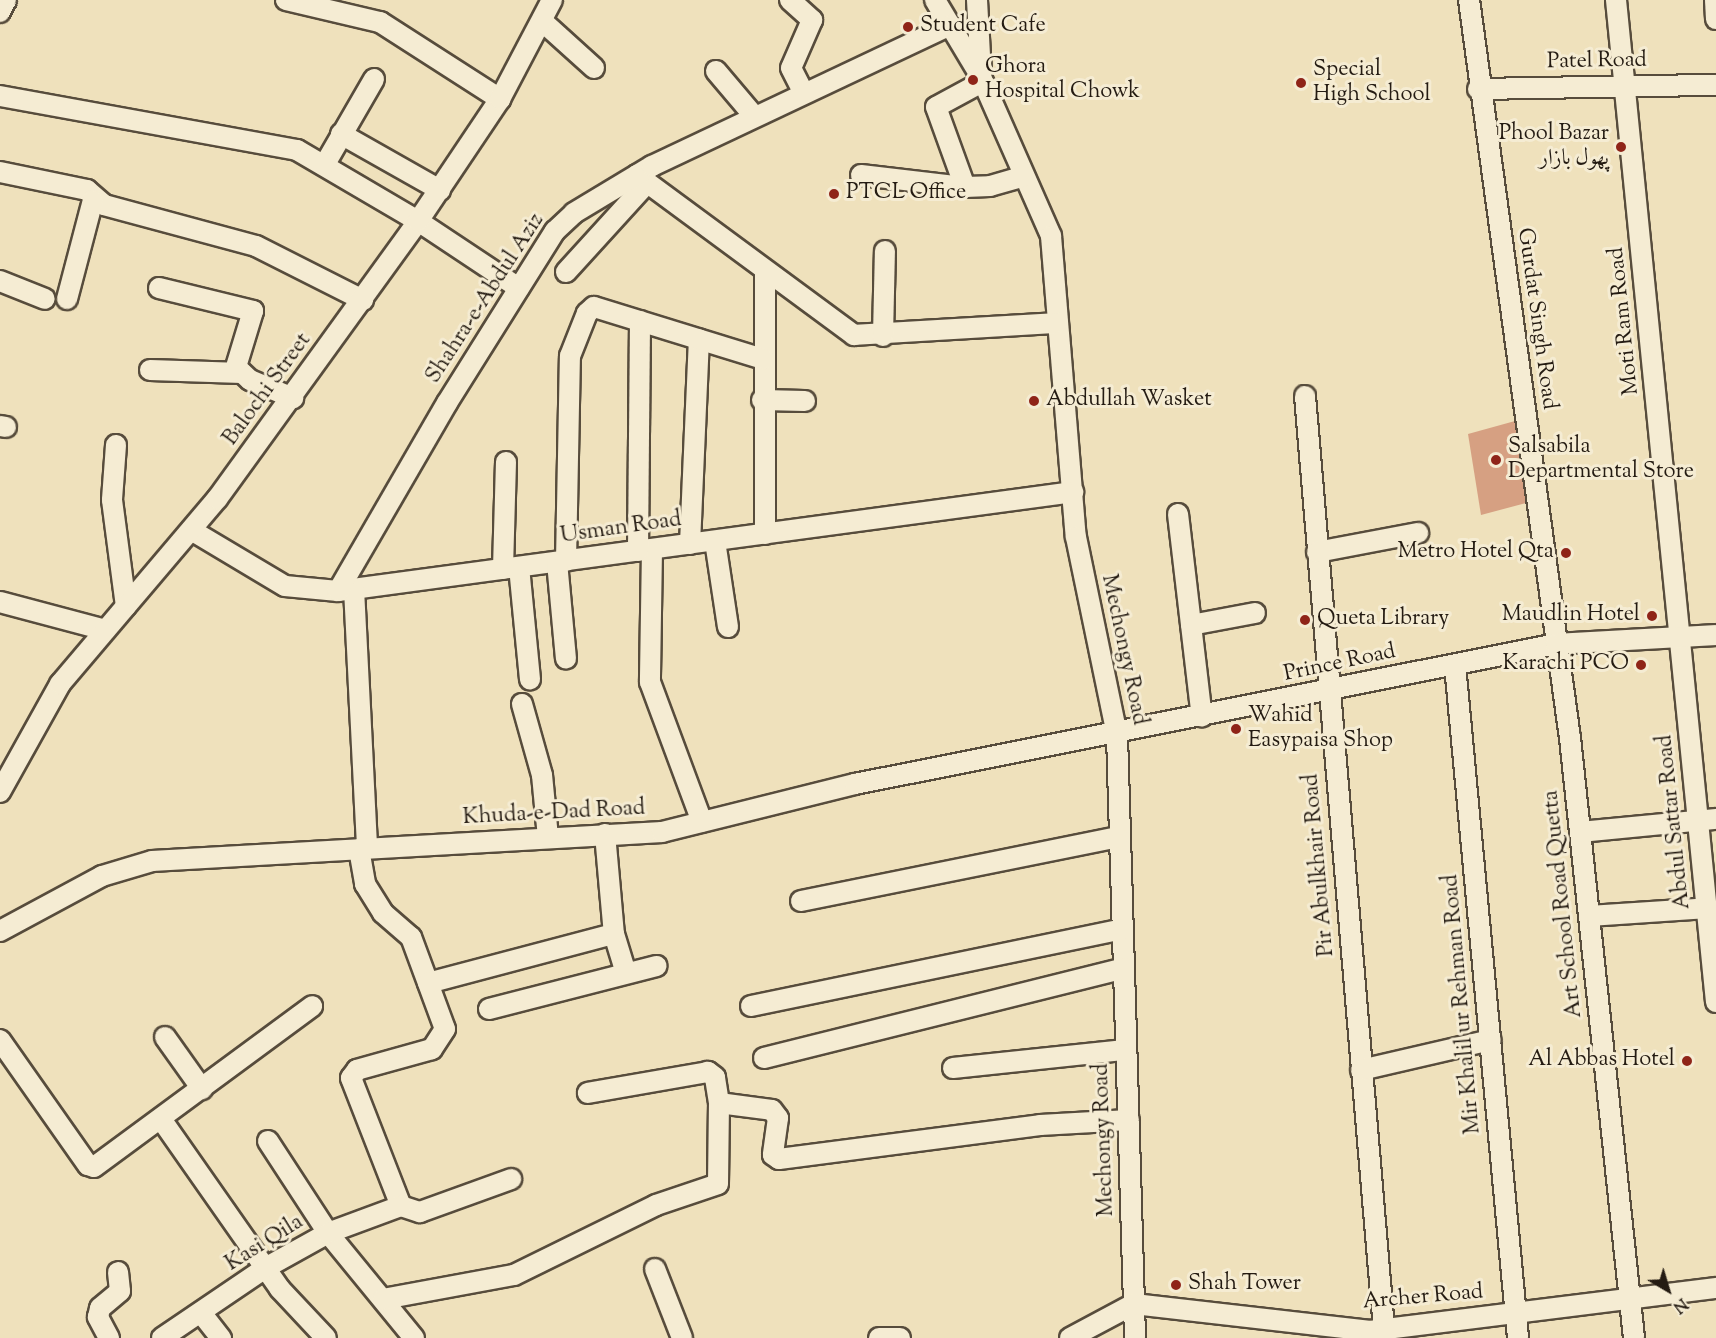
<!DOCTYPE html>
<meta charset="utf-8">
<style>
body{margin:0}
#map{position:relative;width:1716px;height:1338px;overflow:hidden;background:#efe1bc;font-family:"Sorts Mill Goudy",Amiri,serif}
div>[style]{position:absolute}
.building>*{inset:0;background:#d6a082}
.roads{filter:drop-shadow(2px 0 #574c3c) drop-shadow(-2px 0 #574c3c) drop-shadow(0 2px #574c3c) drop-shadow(0 -2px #574c3c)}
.minor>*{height:20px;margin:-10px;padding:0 10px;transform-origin:10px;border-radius:10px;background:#f5ecd3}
.dots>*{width:16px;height:16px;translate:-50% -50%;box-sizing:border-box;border:3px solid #f5ecd3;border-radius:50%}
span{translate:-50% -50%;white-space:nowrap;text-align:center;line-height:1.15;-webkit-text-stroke:6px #f5ecd3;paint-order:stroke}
.poi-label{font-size:22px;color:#241b12}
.left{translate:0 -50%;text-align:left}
.right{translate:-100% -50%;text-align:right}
.street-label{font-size:22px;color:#241b12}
.north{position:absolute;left:1638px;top:1260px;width:60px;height:60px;-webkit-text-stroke:4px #f5ecd3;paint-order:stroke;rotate:142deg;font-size:16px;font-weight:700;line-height:24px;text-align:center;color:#241b12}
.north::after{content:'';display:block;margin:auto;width:21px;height:27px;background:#241b12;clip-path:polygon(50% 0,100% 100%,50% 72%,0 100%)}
</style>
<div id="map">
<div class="building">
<div style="clip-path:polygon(1515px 421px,1526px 503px,1481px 515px,1468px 434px)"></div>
</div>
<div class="roads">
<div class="minor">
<div style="left:286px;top:0;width:97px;rotate:13.2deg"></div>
<div style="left:380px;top:22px;width:143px;rotate:32.7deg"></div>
<div style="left:790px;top:0;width:30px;rotate:42deg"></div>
<div style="left:812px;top:20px;width:52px;rotate:113.6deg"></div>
<div style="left:791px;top:68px;width:28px;rotate:63deg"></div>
<div style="left:935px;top:0;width:90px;rotate:59.1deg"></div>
<div style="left:981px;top:77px;width:174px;rotate:66.2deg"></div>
<div style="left:1051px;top:236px;width:302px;rotate:85.3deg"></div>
<div style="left:1076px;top:537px;width:202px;rotate:78.3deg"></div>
<div style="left:1117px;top:735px;width:603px;rotate:88.29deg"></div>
<div style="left:977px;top:0;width:75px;rotate:86.9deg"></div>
<div style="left:1469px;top:0;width:745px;rotate:82.21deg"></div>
<div style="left:1570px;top:738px;width:603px;rotate:83.91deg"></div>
<div style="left:1616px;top:0;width:1007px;rotate:84.3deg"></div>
<div style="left:1715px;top:0;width:19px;rotate:87deg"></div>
<div style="left:0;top:12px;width:13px;rotate:-63deg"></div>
<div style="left:542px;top:21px;width:70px;rotate:42.1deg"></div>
<div style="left:716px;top:71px;width:59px;rotate:49.8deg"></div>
<div style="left:1478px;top:89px;width:238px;rotate:-1deg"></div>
<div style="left:0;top:96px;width:302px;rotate:10.3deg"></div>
<div style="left:297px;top:150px;width:140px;rotate:30.4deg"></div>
<div style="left:418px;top:221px;width:121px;rotate:33.6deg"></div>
<div style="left:341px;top:134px;width:114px;rotate:29.5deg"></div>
<div style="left:325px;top:164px;width:98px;rotate:-60deg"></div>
<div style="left:0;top:172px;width:89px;rotate:11.7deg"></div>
<div style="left:87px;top:190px;width:23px;rotate:41deg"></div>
<div style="left:104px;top:205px;width:157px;rotate:15.1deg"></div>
<div style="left:256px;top:246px;width:120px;rotate:26.8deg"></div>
<div style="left:637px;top:175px;width:270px;rotate:36.4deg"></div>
<div style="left:854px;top:335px;width:203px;rotate:-3.4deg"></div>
<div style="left:861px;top:175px;width:105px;rotate:6.6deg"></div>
<div style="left:965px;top:187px;width:25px;rotate:-2deg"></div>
<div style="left:990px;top:186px;width:35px;rotate:-16deg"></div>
<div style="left:965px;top:187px;width:85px;rotate:-109.9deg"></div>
<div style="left:936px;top:107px;width:52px;rotate:-28.5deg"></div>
<div style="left:566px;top:272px;width:120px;rotate:-47.7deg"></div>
<div style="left:0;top:281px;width:48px;rotate:21.8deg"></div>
<div style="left:159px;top:288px;width:97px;rotate:13.7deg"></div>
<div style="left:253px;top:311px;width:59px;rotate:106.9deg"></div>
<div style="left:236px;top:367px;width:19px;rotate:43deg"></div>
<div style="left:250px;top:380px;width:47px;rotate:22.7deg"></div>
<div style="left:67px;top:299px;width:102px;rotate:-75.3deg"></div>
<div style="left:883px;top:336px;width:85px;rotate:-88.7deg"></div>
<div style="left:150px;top:370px;width:92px;rotate:1.9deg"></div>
<div style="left:1305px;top:396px;width:936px;rotate:85.16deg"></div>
<div style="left:762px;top:400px;width:43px;rotate:1.3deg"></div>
<div style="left:0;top:426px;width:6px;rotate:9deg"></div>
<div style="left:116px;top:445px;width:55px;rotate:94.2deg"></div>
<div style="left:112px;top:500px;width:107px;rotate:82.5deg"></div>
<div style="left:1178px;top:514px;width:204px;rotate:83.3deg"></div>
<div style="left:191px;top:530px;width:109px;rotate:30.8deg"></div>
<div style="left:285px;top:586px;width:53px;rotate:5.4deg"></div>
<div style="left:338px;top:591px;width:742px;rotate:-7.67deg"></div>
<div style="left:765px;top:534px;width:263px;rotate:-90deg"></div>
<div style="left:715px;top:541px;width:87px;rotate:81.4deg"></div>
<div style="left:690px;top:544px;width:205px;rotate:-87.5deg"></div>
<div style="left:652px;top:549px;width:133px;rotate:90.9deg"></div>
<div style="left:650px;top:682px;width:149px;rotate:69.6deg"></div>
<div style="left:638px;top:551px;width:230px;rotate:-89.5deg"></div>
<div style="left:1317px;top:552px;width:103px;rotate:-10.7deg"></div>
<div style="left:566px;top:561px;width:205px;rotate:-88.9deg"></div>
<div style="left:570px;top:356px;width:46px;rotate:-68.4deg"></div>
<div style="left:587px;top:313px;width:9px;rotate:-41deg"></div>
<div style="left:594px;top:307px;width:177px;rotate:17.1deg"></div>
<div style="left:557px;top:562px;width:97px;rotate:84.7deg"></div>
<div style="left:519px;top:567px;width:113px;rotate:84.4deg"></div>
<div style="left:503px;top:569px;width:107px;rotate:-88.4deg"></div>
<div style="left:354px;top:589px;width:260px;rotate:87.1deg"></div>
<div style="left:338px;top:591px;width:217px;rotate:-59.9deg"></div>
<div style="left:447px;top:403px;width:203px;rotate:-57.9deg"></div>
<div style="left:555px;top:231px;width:26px;rotate:-43deg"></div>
<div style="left:574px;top:213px;width:91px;rotate:-31.1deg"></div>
<div style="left:652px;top:166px;width:330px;rotate:-25.3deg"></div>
<div style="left:0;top:602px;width:109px;rotate:14.9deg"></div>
<div style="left:1191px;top:625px;width:65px;rotate:-10.6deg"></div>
<div style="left:1455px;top:665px;width:676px;rotate:84.65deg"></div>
<div style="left:522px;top:704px;width:74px;rotate:74.3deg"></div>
<div style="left:542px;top:775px;width:62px;rotate:84.5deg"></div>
<div style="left:0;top:792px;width:124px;rotate:-60.9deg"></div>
<div style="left:60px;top:684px;width:243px;rotate:-49.7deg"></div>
<div style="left:217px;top:499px;width:343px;rotate:-54.1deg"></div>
<div style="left:418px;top:221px;width:147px;rotate:-56.1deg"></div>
<div style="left:500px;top:99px;width:112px;rotate:-62.3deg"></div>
<div style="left:1580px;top:832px;width:137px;rotate:-5.5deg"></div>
<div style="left:605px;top:834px;width:100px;rotate:84.9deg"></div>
<div style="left:614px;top:934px;width:39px;rotate:73deg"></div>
<div style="left:359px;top:849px;width:36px;rotate:80deg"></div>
<div style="left:365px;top:884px;width:34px;rotate:58deg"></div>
<div style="left:383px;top:913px;width:37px;rotate:41deg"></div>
<div style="left:411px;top:937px;width:98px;rotate:69.7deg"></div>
<div style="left:445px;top:1029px;width:24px;rotate:123deg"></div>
<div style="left:432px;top:1049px;width:78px;rotate:164.4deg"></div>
<div style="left:357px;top:1070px;width:10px;rotate:127deg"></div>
<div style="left:351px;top:1078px;width:137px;rotate:68.7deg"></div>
<div style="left:401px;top:1206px;width:20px;rotate:18deg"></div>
<div style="left:420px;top:1212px;width:97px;rotate:-19.9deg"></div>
<div style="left:801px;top:901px;width:323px;rotate:-11.4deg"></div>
<div style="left:1589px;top:916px;width:119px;rotate:-3.8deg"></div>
<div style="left:0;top:931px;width:116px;rotate:-28.3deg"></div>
<div style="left:102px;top:876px;width:52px;rotate:-16.7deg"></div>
<div style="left:152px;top:861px;width:511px;rotate:-3.25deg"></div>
<div style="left:662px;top:832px;width:199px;rotate:-14deg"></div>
<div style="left:855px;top:784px;width:715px;rotate:-11.29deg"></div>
<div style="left:1556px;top:644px;width:160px;rotate:-3.2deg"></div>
<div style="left:428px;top:983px;width:192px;rotate:-14.8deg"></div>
<div style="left:751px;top:1006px;width:380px;rotate:-11.7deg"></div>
<div style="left:489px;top:1009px;width:173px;rotate:-14.4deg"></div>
<div style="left:165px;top:1037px;width:64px;rotate:54.6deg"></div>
<div style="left:0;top:1040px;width:153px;rotate:54.9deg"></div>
<div style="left:88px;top:1165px;width:6px;rotate:18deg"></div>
<div style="left:94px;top:1167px;width:271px;rotate:-36.4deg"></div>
<div style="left:764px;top:1058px;width:371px;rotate:-14deg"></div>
<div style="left:953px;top:1068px;width:173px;rotate:-6deg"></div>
<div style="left:1361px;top:1070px;width:133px;rotate:-13deg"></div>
<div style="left:719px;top:1103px;width:53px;rotate:7.5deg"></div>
<div style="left:772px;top:1110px;width:10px;rotate:53deg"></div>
<div style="left:778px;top:1118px;width:37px;rotate:98deg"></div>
<div style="left:773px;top:1155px;width:7px;rotate:34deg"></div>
<div style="left:779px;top:1159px;width:263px;rotate:-7.4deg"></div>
<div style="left:1040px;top:1125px;width:89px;rotate:-3.2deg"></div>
<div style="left:161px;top:1119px;width:208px;rotate:55deg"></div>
<div style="left:280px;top:1289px;width:67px;rotate:46.8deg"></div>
<div style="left:268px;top:1141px;width:110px;rotate:56.9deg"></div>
<div style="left:328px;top:1233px;width:136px;rotate:50.7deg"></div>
<div style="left:655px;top:1269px;width:74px;rotate:68.6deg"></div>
<div style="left:383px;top:1299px;width:133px;rotate:-10.4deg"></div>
<div style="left:514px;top:1275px;width:158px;rotate:-26.2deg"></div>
<div style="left:656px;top:1205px;width:65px;rotate:-18.7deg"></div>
<div style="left:718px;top:1184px;width:81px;rotate:-89.3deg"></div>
<div style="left:719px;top:1103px;width:26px;rotate:-99deg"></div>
<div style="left:715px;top:1077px;width:9px;rotate:-144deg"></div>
<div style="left:708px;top:1072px;width:122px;rotate:170.1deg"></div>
<div style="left:1134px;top:1304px;width:238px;rotate:6.5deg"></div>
<div style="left:1370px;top:1331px;width:349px;rotate:-7.1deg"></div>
<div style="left:202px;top:1314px;width:31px;rotate:52deg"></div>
<div style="left:109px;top:1338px;width:24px;rotate:-118deg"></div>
<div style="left:98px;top:1317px;width:9px;rotate:-77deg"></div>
<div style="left:100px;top:1308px;width:26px;rotate:-40deg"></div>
<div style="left:120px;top:1291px;width:19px;rotate:-96deg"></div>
<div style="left:162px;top:1338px;width:127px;rotate:-34.1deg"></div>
<div style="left:267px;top:1267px;width:70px;rotate:-29.1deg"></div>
<div style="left:328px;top:1233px;width:78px;rotate:-20.3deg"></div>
<div style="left:879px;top:1338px;width:21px"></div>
<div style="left:1070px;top:1338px;width:72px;rotate:-28deg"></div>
</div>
</div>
<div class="dots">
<div style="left:908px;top:27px;background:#8f2418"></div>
<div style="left:973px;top:80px;background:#8f2418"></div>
<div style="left:1301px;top:83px;background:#8f2418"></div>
<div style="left:1621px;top:147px;background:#8f2418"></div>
<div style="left:834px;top:194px;background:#8f2418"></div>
<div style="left:1034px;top:401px;background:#8f2418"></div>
<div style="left:1496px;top:460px;background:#8f2418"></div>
<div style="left:1566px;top:553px;background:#8f2418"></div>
<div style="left:1652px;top:616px;background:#8f2418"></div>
<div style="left:1305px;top:620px;background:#8f2418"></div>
<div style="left:1641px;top:665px;background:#8f2418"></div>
<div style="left:1236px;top:729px;background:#8f2418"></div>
<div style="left:1687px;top:1061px;background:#8f2418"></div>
<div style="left:1176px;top:1285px;background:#8f2418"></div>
</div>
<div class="poi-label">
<span class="left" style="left:920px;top:27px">Student Cafe</span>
<span class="left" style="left:985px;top:80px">Ghora<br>Hospital Chowk</span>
<span class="left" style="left:1313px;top:83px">Special<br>High School</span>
<span class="right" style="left:1609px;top:147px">Phool Bazar<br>پھول بازار</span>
<span class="left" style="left:846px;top:194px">PTCL Office</span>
<span class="left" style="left:1046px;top:401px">Abdullah Wasket</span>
<span class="left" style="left:1508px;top:460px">Salsabila<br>Departmental Store</span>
<span class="right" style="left:1554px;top:553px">Metro Hotel Qta</span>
<span class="right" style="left:1640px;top:616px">Maudlin Hotel</span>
<span class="left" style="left:1317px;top:620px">Queta Library</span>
<span class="right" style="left:1629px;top:665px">Karachi PCO</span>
<span class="left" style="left:1248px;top:729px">Wahid<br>Easypaisa Shop</span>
<span class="right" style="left:1675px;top:1061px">Al Abbas Hotel</span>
<span class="left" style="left:1188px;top:1285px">Shah Tower</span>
</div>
<div class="street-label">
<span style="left:1597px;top:62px;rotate:-1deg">Patel Road</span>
<span style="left:486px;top:299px;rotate:-57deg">Shahra-e-Abdul Aziz</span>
<span style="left:1536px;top:319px;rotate:82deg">Gurdat Singh Road</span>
<span style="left:1625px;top:321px;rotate:-96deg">Moti Ram Road</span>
<span style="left:268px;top:390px;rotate:-54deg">Balochi Street</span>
<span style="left:621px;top:529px;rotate:-8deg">Usman Road</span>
<span style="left:1123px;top:650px;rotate:78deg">Mechongy Road</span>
<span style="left:1340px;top:664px;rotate:-12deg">Prince Road</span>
<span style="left:554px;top:814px;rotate:-3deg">Khuda-e-Dad Road</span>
<span style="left:1675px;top:822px;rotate:-96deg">Abdul Sattar Road</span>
<span style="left:1320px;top:865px;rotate:-95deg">Pir Abulkhair Road</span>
<span style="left:1564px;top:904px;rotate:-96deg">Art School Road Quetta</span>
<span style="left:1463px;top:1004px;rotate:-95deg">Mir Khalil ur Rehman Road</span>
<span style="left:1105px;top:1140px;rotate:-92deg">Mechongy Road</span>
<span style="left:265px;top:1244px;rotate:-32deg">Kasi Qila</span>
<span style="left:1423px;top:1298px;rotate:-5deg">Archer Road</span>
</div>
<div class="north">N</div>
</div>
